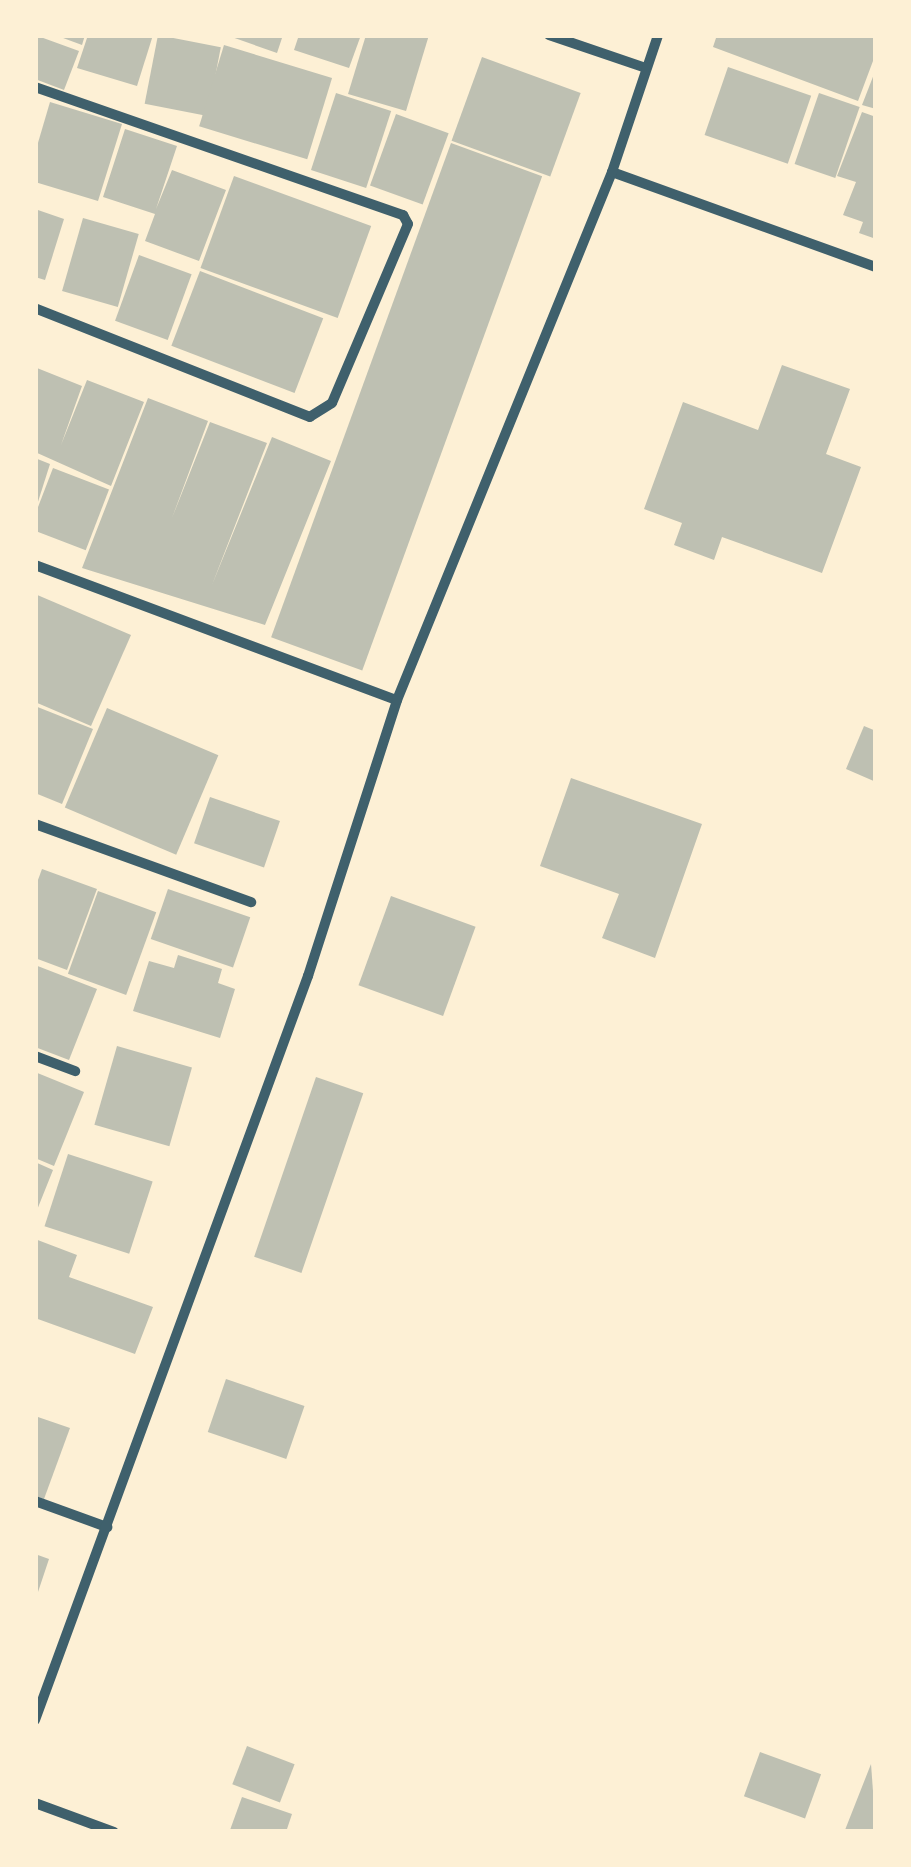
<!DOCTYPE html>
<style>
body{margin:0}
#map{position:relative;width:911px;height:1867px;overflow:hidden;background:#fdf0d5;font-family:Signika,sans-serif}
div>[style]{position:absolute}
.building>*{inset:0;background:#bec0b2;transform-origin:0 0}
.minor>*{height:10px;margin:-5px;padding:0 5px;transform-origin:5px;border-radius:5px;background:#3f606c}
span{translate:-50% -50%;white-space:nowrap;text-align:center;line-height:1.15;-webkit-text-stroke:8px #fdf0d5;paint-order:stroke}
.frame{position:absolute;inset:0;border:38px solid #fdf0d5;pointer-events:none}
</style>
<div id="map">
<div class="building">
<div style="clip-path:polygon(35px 35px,79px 51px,64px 90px,35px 79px)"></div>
<div style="clip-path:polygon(55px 35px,85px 35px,82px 45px)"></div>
<div style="clip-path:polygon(88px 35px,153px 35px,137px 86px,77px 68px)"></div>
<div style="left:158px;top:35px;width:64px;height:70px;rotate:11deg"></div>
<div style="clip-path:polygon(226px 35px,283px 35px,277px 53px)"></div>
<div style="clip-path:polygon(299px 35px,361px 35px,349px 68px,294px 50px)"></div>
<div style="clip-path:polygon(366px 35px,429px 35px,406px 111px,348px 94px)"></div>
<div style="clip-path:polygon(717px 35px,876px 35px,876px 53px,858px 101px,713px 47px)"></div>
<div style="left:224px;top:45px;width:113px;height:85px;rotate:17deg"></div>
<div style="left:482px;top:57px;width:105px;height:89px;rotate:20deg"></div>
<div style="left:728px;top:67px;width:88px;height:72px;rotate:19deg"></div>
<div style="clip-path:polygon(876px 69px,876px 109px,862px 105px)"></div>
<div style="left:336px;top:93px;width:58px;height:81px;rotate:18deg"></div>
<div style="left:819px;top:93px;width:43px;height:75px;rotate:19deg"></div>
<div style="clip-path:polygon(50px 102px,122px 124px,98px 201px,35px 182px,35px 153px)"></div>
<div style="clip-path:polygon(862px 112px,876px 117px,876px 239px,859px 233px,863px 222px,843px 215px,856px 182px,837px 176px)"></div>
<div style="left:396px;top:114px;width:56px;height:76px;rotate:20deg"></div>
<div style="clip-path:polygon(125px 129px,177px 146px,156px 209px,172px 170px,226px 190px,199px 261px,145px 241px,155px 214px,103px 197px)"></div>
<div style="left:451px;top:143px;width:97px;height:526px;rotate:20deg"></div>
<div style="left:234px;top:176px;width:146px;height:98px;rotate:20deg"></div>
<div style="clip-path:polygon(35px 209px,64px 219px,45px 280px,35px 277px)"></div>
<div style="left:83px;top:218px;width:58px;height:76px;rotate:16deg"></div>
<div style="left:139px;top:255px;width:56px;height:70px;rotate:20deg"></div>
<div style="left:200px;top:271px;width:132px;height:80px;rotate:21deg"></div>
<div style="clip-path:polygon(782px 365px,850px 389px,826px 454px,861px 467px,822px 573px,722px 537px,714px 560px,674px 545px,682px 523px,644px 509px,683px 402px,758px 430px)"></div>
<div style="clip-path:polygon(37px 368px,82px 386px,61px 445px,87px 380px,144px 402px,111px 486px,35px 452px)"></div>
<div style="clip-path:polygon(148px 398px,208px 421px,172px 518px,210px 422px,267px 443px,212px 585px,272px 437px,331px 461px,265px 625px,82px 568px)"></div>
<div style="clip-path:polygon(35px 458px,50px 464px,36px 508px,35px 507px)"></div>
<div style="left:53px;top:468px;width:60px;height:65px;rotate:21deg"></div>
<div style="clip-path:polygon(35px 594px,131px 635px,91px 726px,35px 702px)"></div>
<div style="clip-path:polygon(35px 706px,93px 729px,62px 804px,35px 793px)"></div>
<div style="left:107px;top:708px;width:121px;height:108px;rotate:23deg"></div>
<div style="clip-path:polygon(864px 726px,876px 731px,876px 782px,846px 769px)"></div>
<div style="clip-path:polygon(571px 778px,702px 824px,655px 958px,602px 938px,619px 894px,540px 866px)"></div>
<div style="left:210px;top:797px;width:74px;height:49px;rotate:19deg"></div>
<div style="clip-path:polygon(42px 869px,97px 889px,67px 970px,35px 958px,35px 888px)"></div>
<div style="left:168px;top:889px;width:87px;height:53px;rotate:19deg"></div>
<div style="left:98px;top:891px;width:62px;height:88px;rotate:20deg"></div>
<div style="left:391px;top:896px;width:90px;height:95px;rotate:20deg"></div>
<div style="clip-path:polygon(178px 955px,222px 969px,218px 983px,235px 989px,220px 1038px,133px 1011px,149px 961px,174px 968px)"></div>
<div style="clip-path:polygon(35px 965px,97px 989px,69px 1060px,35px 1047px)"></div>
<div style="left:117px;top:1046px;width:78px;height:82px;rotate:16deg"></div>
<div style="clip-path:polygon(35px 1072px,84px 1092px,54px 1166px,35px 1158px)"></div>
<div style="left:316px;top:1077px;width:50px;height:190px;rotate:19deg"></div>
<div style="left:68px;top:1154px;width:89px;height:76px;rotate:18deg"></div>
<div style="clip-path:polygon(35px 1162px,53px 1170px,35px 1215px)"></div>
<div style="clip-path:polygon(35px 1239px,77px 1255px,69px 1277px,153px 1307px,135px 1354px,35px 1318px)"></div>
<div style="left:226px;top:1379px;width:83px;height:56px;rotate:19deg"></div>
<div style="clip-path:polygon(35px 1416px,70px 1428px,44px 1499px,35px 1496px)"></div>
<div style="clip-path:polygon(35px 1554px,49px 1559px,36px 1598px,35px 1598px)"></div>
<div style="left:247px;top:1746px;width:51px;height:41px;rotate:21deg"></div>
<div style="left:760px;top:1752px;width:65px;height:47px;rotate:20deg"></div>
<div style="clip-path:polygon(871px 1764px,876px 1832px,851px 1832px,845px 1830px)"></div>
<div style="clip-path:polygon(242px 1797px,292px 1814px,286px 1832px,230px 1830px)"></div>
</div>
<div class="minor">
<div style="left:549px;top:35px;width:102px;rotate:18.8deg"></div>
<div style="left:35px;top:87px;width:390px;rotate:19.2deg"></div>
<div style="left:403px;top:215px;width:10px;rotate:61deg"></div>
<div style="left:408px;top:224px;width:194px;rotate:113deg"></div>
<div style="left:332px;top:403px;width:26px;rotate:148deg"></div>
<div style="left:310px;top:417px;width:296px;rotate:-158.4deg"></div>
<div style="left:612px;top:172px;width:281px;rotate:19.8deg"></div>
<div style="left:35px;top:565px;width:386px;rotate:20.5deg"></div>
<div style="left:35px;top:824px;width:230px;rotate:19.9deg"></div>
<div style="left:35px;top:1056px;width:43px;rotate:20.6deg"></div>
<div style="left:35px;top:1501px;width:77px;rotate:19.9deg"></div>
<div style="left:35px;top:1720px;width:793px;rotate:-69.85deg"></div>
<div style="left:308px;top:976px;width:290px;rotate:-72.1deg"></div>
<div style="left:397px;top:700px;width:570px;rotate:-67.84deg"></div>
<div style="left:612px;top:172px;width:145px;rotate:-71.4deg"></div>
<div style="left:35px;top:1803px;width:84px;rotate:20.2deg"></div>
</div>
<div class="frame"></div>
</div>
